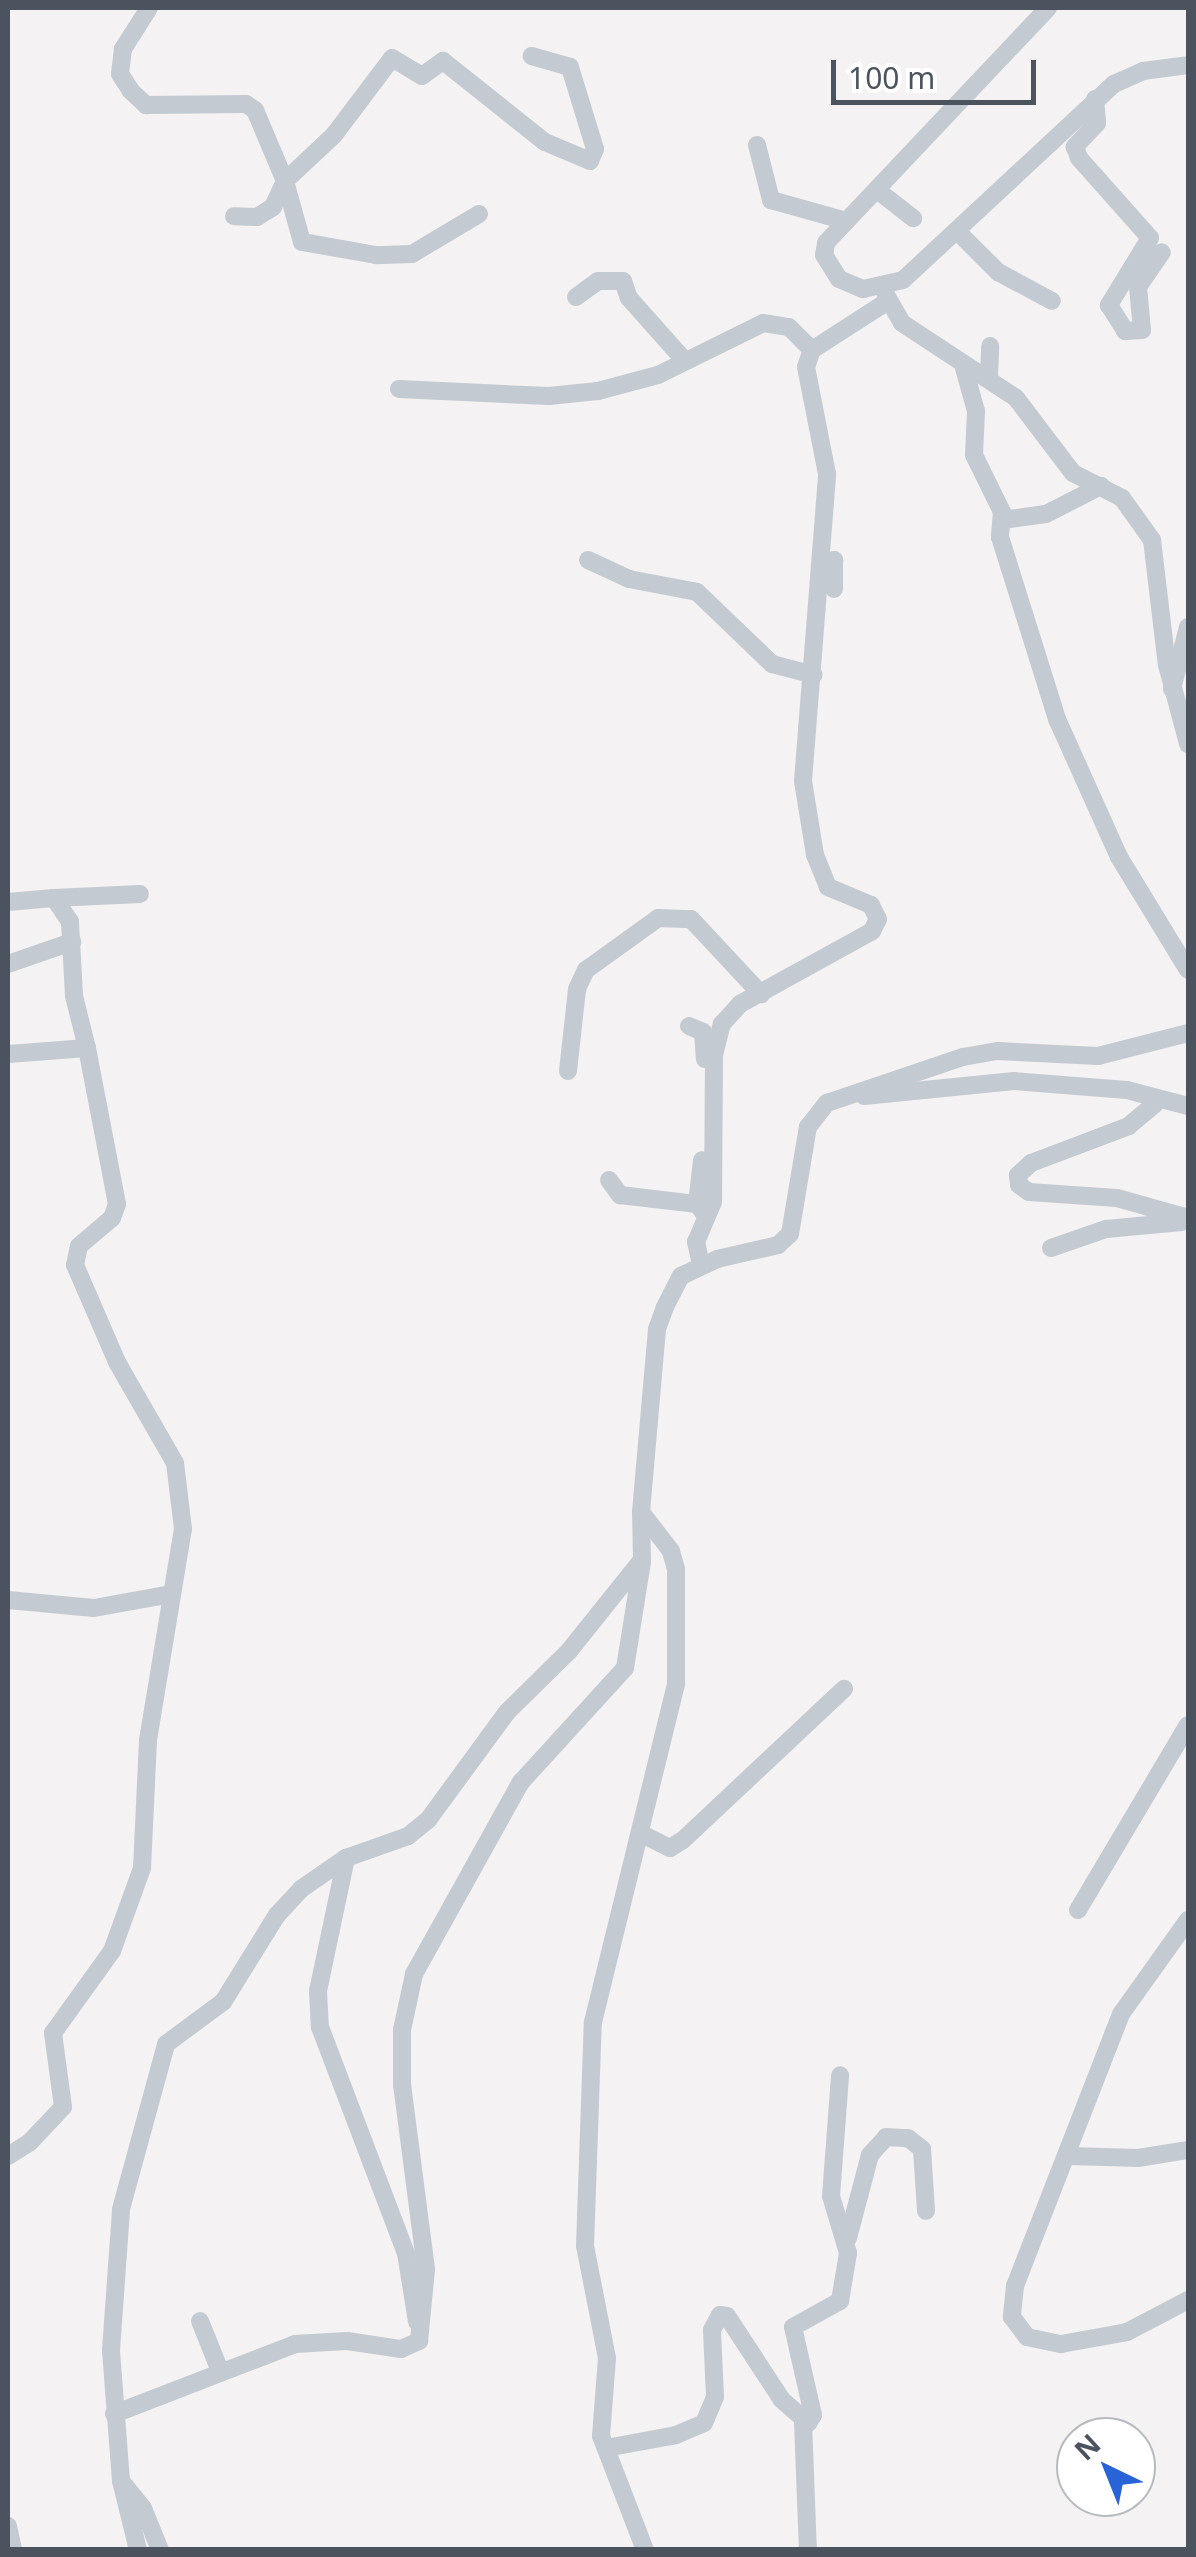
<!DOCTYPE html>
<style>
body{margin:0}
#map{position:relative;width:1196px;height:2557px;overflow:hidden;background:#f4f2f2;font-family:"Noto Sans",sans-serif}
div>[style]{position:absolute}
.street>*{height:18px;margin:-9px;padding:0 9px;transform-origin:9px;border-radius:9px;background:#c4cad2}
span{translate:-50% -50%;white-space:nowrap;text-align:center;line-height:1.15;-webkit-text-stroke:8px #fff;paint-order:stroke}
.frame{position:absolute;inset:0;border:10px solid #4b535e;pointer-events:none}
.north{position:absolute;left:1056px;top:2417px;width:100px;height:100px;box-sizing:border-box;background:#fff;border:2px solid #b7babf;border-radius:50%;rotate:317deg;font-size:28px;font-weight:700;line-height:40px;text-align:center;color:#4b535e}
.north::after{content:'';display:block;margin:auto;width:35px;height:45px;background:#2863d7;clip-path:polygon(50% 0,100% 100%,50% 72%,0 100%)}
.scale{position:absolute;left:831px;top:60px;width:205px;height:45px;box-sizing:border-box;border:5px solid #4b535e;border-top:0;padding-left:12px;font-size:30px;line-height:35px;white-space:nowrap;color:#4b535e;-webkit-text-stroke:8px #fff;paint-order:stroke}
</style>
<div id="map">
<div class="street">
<div style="left:149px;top:8px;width:49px;rotate:122.4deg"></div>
<div style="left:123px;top:49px;width:25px;rotate:97deg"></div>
<div style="left:120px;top:74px;width:20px;rotate:57deg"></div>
<div style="left:131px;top:91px;width:21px;rotate:43deg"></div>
<div style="left:146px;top:105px;width:100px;rotate:-0.6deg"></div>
<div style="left:246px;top:104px;width:11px;rotate:34deg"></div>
<div style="left:255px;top:110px;width:77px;rotate:67.1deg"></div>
<div style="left:285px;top:181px;width:29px;rotate:115deg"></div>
<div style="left:273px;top:207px;width:19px;rotate:148deg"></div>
<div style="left:257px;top:217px;width:23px;rotate:-178deg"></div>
<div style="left:1048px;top:8px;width:323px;rotate:133.4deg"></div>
<div style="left:826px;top:243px;width:12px;rotate:99deg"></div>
<div style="left:824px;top:255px;width:28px;rotate:58deg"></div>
<div style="left:839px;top:279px;width:26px;rotate:23deg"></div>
<div style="left:863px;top:289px;width:41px;rotate:-12.7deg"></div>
<div style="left:903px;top:280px;width:288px;rotate:-42.9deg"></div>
<div style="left:1114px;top:84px;width:32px;rotate:-24deg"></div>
<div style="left:1143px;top:71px;width:45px;rotate:-7.6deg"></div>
<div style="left:1095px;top:99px;width:24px;rotate:85deg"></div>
<div style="left:1097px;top:123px;width:33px;rotate:133deg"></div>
<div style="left:1075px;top:147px;width:12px;rotate:70deg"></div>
<div style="left:1079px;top:158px;width:107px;rotate:48.4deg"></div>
<div style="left:1150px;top:238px;width:79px;rotate:121.5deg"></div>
<div style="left:1109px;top:305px;width:31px;rotate:58deg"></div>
<div style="left:1125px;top:331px;width:17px;rotate:-3deg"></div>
<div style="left:1142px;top:330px;width:43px;rotate:-95.3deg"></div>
<div style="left:1138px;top:287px;width:42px;rotate:-55.6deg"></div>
<div style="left:757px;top:145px;width:57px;rotate:75.7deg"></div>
<div style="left:771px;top:200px;width:78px;rotate:15.6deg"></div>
<div style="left:877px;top:190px;width:46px;rotate:37.9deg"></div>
<div style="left:479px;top:214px;width:78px;rotate:149.2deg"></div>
<div style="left:412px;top:254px;width:36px;rotate:178deg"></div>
<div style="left:376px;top:255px;width:75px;rotate:-170deg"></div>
<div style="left:302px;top:242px;width:63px;rotate:-105.6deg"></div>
<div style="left:285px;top:181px;width:67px;rotate:-43.2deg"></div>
<div style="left:334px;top:135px;width:96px;rotate:-53deg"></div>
<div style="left:392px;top:58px;width:35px;rotate:31deg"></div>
<div style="left:422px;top:76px;width:26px;rotate:-36deg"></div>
<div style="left:443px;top:61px;width:130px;rotate:38.5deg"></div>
<div style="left:545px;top:142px;width:49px;rotate:22.9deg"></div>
<div style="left:590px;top:161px;width:13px;rotate:-67deg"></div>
<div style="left:595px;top:149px;width:86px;rotate:-107deg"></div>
<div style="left:570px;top:67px;width:40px;rotate:-164deg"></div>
<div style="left:958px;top:232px;width:57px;rotate:45deg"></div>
<div style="left:998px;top:272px;width:61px;rotate:28.2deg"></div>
<div style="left:886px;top:295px;width:32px;rotate:60deg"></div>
<div style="left:902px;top:323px;width:136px;rotate:33.3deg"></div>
<div style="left:1016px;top:398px;width:94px;rotate:52.8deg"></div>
<div style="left:1073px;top:473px;width:55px;rotate:27deg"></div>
<div style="left:1122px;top:498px;width:52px;rotate:54.5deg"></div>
<div style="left:1152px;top:540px;width:126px;rotate:83.2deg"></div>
<div style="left:1167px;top:665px;width:82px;rotate:75.1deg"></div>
<div style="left:576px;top:297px;width:27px;rotate:-36deg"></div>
<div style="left:598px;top:281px;width:25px"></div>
<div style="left:623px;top:281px;width:18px;rotate:71deg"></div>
<div style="left:629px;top:298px;width:83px;rotate:48.4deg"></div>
<div style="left:964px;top:368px;width:45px;rotate:74.4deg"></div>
<div style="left:976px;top:411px;width:44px;rotate:92.6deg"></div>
<div style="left:974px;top:455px;width:64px;rotate:63.8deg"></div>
<div style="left:1002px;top:512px;width:25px;rotate:95deg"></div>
<div style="left:1000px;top:537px;width:191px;rotate:72.6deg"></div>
<div style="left:1057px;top:719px;width:151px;rotate:65.8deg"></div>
<div style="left:1119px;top:857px;width:132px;rotate:58.6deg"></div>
<div style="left:989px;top:379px;width:33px;rotate:-88deg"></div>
<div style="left:399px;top:389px;width:150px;rotate:2.7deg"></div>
<div style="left:549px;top:396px;width:49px;rotate:-5.8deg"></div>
<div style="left:598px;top:391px;width:62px;rotate:-14.9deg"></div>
<div style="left:658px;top:375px;width:117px;rotate:-26.3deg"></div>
<div style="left:763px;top:323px;width:26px;rotate:9deg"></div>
<div style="left:789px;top:327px;width:33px;rotate:45deg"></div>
<div style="left:1002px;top:520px;width:44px;rotate:-7.8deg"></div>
<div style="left:1046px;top:514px;width:62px;rotate:-27deg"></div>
<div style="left:588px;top:560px;width:45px;rotate:24.9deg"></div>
<div style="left:629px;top:579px;width:69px;rotate:10.8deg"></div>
<div style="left:697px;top:592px;width:104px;rotate:43.8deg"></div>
<div style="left:772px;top:664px;width:43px;rotate:14.7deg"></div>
<div style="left:822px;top:564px;width:13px;rotate:-18deg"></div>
<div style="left:834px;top:560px;width:29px;rotate:90deg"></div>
<div style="left:1172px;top:689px;width:64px;rotate:-75.5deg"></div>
<div style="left:54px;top:898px;width:86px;rotate:-2.7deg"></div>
<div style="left:8px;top:902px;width:46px;rotate:-5deg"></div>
<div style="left:54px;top:898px;width:29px;rotate:56deg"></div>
<div style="left:70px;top:922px;width:74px;rotate:86.9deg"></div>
<div style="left:74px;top:996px;width:54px;rotate:76deg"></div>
<div style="left:87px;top:1048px;width:79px;rotate:175.7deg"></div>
<div style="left:8px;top:964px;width:68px;rotate:-19deg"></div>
<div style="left:689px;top:1026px;width:15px;rotate:23deg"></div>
<div style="left:703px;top:1032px;width:27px;rotate:86deg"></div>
<div style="left:568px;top:1071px;width:82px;rotate:-83.7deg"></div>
<div style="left:577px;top:989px;width:21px;rotate:-65deg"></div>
<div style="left:586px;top:970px;width:89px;rotate:-35.8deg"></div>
<div style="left:658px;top:918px;width:33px;rotate:2deg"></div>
<div style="left:691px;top:919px;width:103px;rotate:47deg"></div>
<div style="left:864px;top:1096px;width:151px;rotate:-5.7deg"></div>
<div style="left:1014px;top:1081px;width:113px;rotate:4.6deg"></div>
<div style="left:1127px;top:1090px;width:63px;rotate:14.7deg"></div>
<div style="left:1156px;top:1103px;width:35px;rotate:140deg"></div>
<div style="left:1129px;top:1126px;width:105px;rotate:159.3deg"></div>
<div style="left:1031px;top:1163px;width:18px;rotate:137deg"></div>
<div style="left:1018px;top:1175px;width:10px;rotate:84deg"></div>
<div style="left:1019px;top:1185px;width:12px;rotate:35deg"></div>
<div style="left:1029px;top:1192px;width:88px;rotate:3.9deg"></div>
<div style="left:1117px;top:1198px;width:74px;rotate:15.7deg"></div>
<div style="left:609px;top:1180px;width:19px;rotate:54deg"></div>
<div style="left:620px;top:1195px;width:78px;rotate:6.7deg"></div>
<div style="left:697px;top:1204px;width:11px;rotate:52deg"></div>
<div style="left:697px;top:1204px;width:44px;rotate:-83.5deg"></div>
<div style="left:1051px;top:1248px;width:58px;rotate:-19.1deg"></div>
<div style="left:1106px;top:1229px;width:76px;rotate:-5.3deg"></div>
<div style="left:701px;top:1265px;width:24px;rotate:-102deg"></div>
<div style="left:696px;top:1242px;width:43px;rotate:-67deg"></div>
<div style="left:713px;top:1202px;width:147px;rotate:-89.6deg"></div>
<div style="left:714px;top:1055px;width:32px;rotate:-76deg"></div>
<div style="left:722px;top:1024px;width:27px;rotate:-48deg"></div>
<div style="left:740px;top:1004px;width:151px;rotate:-28.9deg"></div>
<div style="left:872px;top:931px;width:13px;rotate:-63deg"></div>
<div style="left:878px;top:919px;width:16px;rotate:-117deg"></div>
<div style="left:871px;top:905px;width:47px;rotate:-157.3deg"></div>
<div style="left:828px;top:887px;width:35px;rotate:-112deg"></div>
<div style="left:815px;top:855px;width:75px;rotate:-99.2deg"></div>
<div style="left:803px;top:781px;width:308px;rotate:-85.5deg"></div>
<div style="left:827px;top:474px;width:109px;rotate:-101.1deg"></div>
<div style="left:806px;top:367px;width:18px;rotate:-71deg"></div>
<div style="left:812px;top:350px;width:87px;rotate:-32.8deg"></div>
<div style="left:8px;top:1600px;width:86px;rotate:5.3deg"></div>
<div style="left:94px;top:1608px;width:78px;rotate:-10.3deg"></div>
<div style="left:642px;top:1834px;width:31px;rotate:27deg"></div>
<div style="left:670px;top:1848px;width:15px;rotate:-32deg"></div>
<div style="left:683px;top:1840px;width:221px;rotate:-43.2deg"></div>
<div style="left:346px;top:1858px;width:136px;rotate:101.9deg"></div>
<div style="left:318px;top:1991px;width:36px;rotate:87deg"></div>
<div style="left:320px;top:2027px;width:242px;rotate:69.2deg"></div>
<div style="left:406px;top:2253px;width:70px;rotate:80.9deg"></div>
<div style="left:1078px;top:1910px;width:215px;rotate:-59.3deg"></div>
<div style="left:1188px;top:1920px;width:115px;rotate:125.5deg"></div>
<div style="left:1121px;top:2014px;width:292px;rotate:111.3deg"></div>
<div style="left:1015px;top:2286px;width:31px;rotate:96deg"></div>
<div style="left:1012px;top:2317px;width:25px;rotate:53deg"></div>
<div style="left:1027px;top:2337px;width:35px;rotate:12deg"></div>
<div style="left:1061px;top:2344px;width:67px;rotate:-10.3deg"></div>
<div style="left:1127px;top:2332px;width:69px;rotate:-27.7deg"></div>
<div style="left:8px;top:2156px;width:26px;rotate:-32deg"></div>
<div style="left:30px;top:2142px;width:48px;rotate:-46.7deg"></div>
<div style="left:63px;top:2107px;width:75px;rotate:-97.7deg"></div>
<div style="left:53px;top:2033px;width:101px;rotate:-54.3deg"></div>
<div style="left:112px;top:1951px;width:88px;rotate:-70.1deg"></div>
<div style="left:142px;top:1868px;width:128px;rotate:-87.3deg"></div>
<div style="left:148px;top:1740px;width:214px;rotate:-80.6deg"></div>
<div style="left:183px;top:1529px;width:66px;rotate:-96.9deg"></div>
<div style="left:175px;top:1463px;width:116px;rotate:-119.9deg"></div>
<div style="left:117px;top:1362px;width:106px;rotate:-113.4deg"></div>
<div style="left:75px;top:1265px;width:19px;rotate:-78deg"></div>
<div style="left:79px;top:1246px;width:43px;rotate:-40.3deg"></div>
<div style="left:112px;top:1218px;width:15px;rotate:-70deg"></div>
<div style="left:117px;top:1204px;width:159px;rotate:-100.9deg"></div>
<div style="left:1069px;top:2156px;width:69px;rotate:1.7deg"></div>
<div style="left:1138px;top:2158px;width:51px;rotate:-9.1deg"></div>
<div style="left:848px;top:2238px;width:86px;rotate:-75.2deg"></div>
<div style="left:870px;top:2155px;width:24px;rotate:-48deg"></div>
<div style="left:886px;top:2137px;width:22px;rotate:3deg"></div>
<div style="left:908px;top:2138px;width:18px;rotate:38deg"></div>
<div style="left:922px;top:2149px;width:62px;rotate:86.3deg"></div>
<div style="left:200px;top:2321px;width:54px;rotate:68.2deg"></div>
<div style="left:114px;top:2414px;width:194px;rotate:-21.1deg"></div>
<div style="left:295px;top:2344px;width:52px;rotate:-3.3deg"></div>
<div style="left:347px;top:2341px;width:55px;rotate:8.4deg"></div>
<div style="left:401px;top:2349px;width:20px;rotate:-24deg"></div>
<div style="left:419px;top:2341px;width:72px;rotate:-84.4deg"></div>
<div style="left:426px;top:2269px;width:186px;rotate:-97.4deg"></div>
<div style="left:402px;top:2085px;width:55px;rotate:-90deg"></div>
<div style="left:402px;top:2030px;width:57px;rotate:-77.9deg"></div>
<div style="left:414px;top:1974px;width:220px;rotate:-60.9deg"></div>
<div style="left:521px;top:1782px;width:154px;rotate:-47.6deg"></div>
<div style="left:625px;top:1668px;width:107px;rotate:-80.9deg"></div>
<div style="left:803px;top:2422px;width:128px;rotate:87.8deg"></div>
<div style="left:606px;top:2448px;width:71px;rotate:-10.5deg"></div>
<div style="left:676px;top:2435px;width:30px;rotate:-23deg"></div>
<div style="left:704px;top:2423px;width:28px;rotate:-67deg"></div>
<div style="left:715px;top:2397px;width:67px;rotate:-92.6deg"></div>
<div style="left:712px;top:2330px;width:17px;rotate:-62deg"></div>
<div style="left:720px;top:2315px;width:7px;rotate:8deg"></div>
<div style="left:727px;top:2316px;width:100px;rotate:56.8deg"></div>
<div style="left:782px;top:2400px;width:35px;rotate:41deg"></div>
<div style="left:808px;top:2423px;width:9px;rotate:-58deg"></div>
<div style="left:813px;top:2415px;width:90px;rotate:-102.8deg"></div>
<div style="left:793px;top:2327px;width:54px;rotate:-29deg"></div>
<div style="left:840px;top:2301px;width:49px;rotate:-80.5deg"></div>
<div style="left:848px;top:2253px;width:59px;rotate:-106.6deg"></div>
<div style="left:831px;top:2196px;width:121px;rotate:-85.7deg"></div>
<div style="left:121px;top:2481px;width:35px;rotate:51deg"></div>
<div style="left:143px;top:2508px;width:45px;rotate:68deg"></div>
<div style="left:8px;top:2526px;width:25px;rotate:78deg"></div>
<div style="left:138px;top:2550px;width:71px;rotate:-103.8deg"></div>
<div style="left:121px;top:2481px;width:131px;rotate:-94.4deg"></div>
<div style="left:111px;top:2350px;width:141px;rotate:-85.9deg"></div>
<div style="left:121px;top:2209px;width:171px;rotate:-74.7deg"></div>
<div style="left:166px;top:2044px;width:71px;rotate:-36.4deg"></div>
<div style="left:223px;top:2002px;width:102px;rotate:-58.2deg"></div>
<div style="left:277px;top:1915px;width:35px;rotate:-47deg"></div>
<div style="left:301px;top:1889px;width:55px;rotate:-34.6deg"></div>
<div style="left:346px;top:1858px;width:66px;rotate:-19.5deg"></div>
<div style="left:408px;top:1836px;width:26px;rotate:-39deg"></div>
<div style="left:428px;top:1820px;width:134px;rotate:-53.8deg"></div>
<div style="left:507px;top:1712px;width:87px;rotate:-44.5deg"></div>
<div style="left:569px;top:1651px;width:117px;rotate:-51.3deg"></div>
<div style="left:642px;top:1560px;width:48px;rotate:-91.2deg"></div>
<div style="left:645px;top:2550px;width:122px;rotate:-111.1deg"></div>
<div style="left:601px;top:2436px;width:78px;rotate:-85.6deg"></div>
<div style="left:607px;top:2358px;width:114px;rotate:-101.1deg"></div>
<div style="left:585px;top:2246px;width:224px;rotate:-88deg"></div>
<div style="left:593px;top:2022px;width:348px;rotate:-76.2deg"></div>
<div style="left:676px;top:1684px;width:115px;rotate:-90deg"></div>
<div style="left:676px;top:1569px;width:19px;rotate:-106deg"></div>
<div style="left:671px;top:1551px;width:49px;rotate:-127.6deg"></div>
<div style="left:641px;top:1512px;width:184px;rotate:-85deg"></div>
<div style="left:657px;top:1329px;width:23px;rotate:-70deg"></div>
<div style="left:665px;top:1307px;width:35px;rotate:-63deg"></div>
<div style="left:681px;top:1276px;width:40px;rotate:-25deg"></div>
<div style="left:717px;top:1259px;width:63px;rotate:-12.9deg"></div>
<div style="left:778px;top:1245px;width:16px;rotate:-43deg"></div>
<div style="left:790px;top:1234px;width:109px;rotate:-80.5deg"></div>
<div style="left:808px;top:1127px;width:31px;rotate:-52deg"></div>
<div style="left:827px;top:1103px;width:144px;rotate:-18.7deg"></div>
<div style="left:963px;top:1057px;width:36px;rotate:-10deg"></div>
<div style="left:998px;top:1051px;width:100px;rotate:2.9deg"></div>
<div style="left:1098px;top:1056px;width:93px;rotate:-14.3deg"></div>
</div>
<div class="frame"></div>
<div class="north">N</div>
<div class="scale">100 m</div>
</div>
